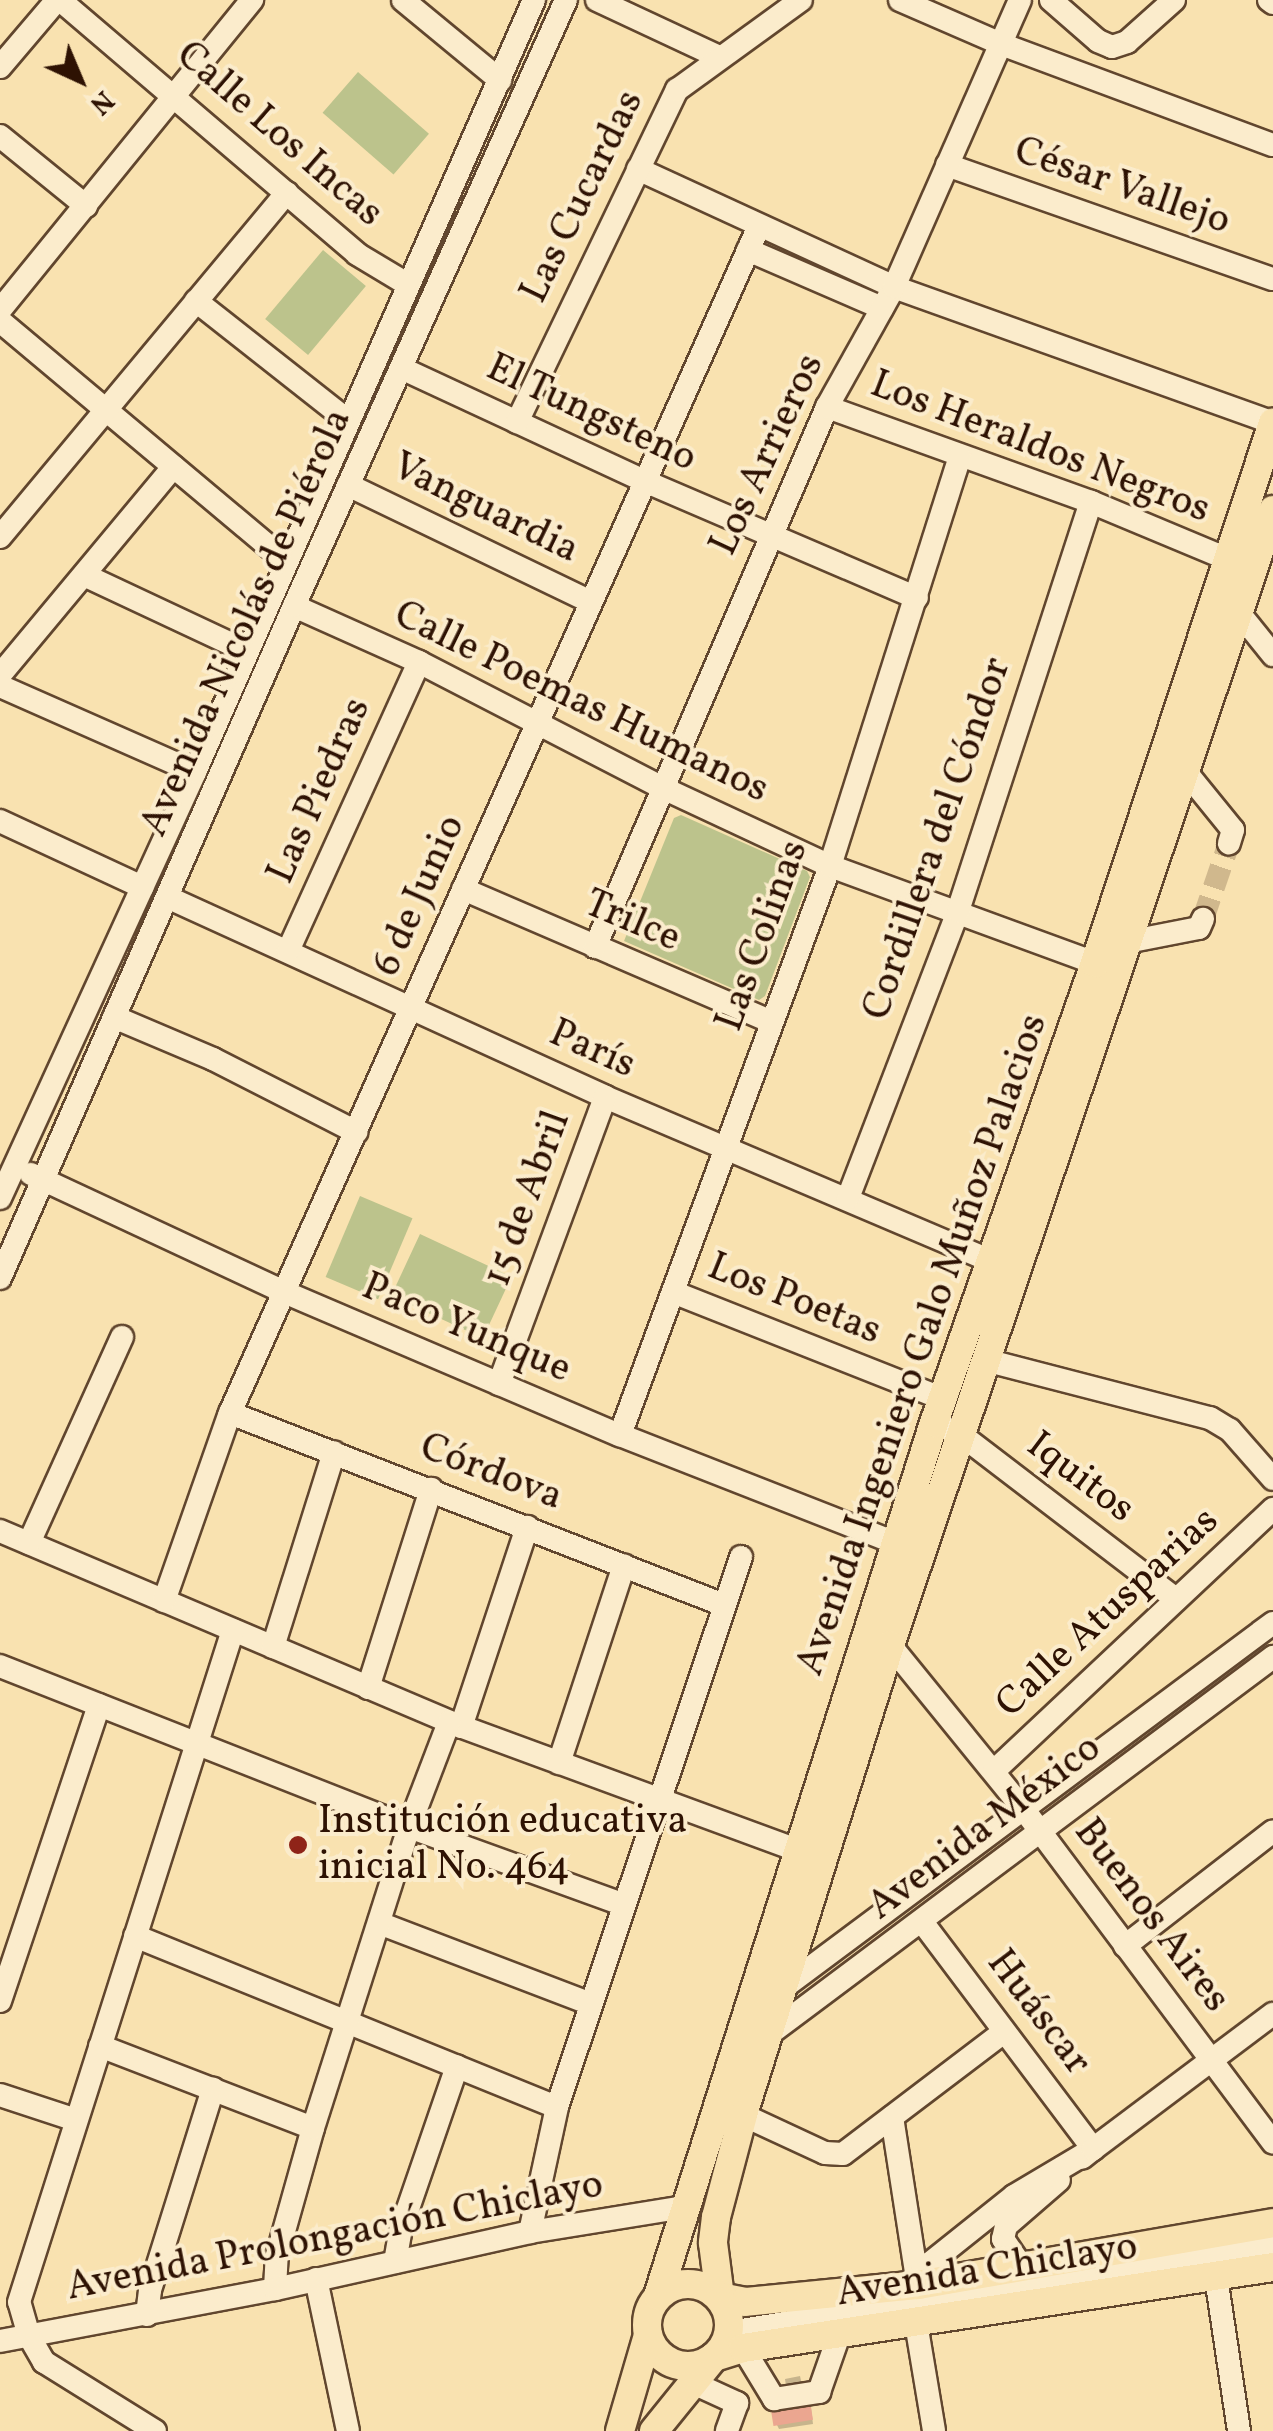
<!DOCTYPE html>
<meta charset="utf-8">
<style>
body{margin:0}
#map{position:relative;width:1273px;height:2431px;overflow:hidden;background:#f9e2b0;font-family:Vollkorn,serif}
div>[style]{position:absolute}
.green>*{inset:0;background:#bcc38c;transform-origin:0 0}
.shadow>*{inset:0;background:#0003}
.building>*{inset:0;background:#eba690;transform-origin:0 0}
.minor-tunnel>*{height:22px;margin-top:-11px;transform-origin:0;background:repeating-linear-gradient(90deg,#d0b88d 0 22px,transparent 0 33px)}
.roads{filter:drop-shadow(2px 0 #61462e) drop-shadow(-2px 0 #61462e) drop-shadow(0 2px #61462e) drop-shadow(0 -2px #61462e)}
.minor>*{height:22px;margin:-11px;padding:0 11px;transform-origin:11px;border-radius:11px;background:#fbeccc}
.major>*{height:28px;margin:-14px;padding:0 14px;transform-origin:14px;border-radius:14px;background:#f9e2b0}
.major>.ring{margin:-14px;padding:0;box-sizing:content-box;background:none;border:28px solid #f9e2b0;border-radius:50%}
.dots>*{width:28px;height:28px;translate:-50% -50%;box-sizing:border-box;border:5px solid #fbeccc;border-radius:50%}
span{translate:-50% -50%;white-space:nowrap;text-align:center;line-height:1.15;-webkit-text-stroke:8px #fbeccc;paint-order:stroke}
.street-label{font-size:40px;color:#2e1203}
.poi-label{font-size:40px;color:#2e1203}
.left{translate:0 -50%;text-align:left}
.north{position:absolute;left:30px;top:30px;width:100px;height:100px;-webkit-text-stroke:8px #fbeccc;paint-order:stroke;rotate:136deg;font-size:28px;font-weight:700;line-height:40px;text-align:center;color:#2e1203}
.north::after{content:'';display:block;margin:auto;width:35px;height:45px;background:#2e1203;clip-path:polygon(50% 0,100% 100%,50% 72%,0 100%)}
</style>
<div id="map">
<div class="green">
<div style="left:358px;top:72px;width:94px;height:54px;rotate:41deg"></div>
<div style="left:323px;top:250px;width:56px;height:90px;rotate:40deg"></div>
<div style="clip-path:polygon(681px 815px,807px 871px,810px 877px,765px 996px,759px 1000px,624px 941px,674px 818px)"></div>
<div style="left:360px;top:1196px;width:57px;height:88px;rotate:23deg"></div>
<div style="left:420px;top:1234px;width:101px;height:68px;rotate:25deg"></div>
</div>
<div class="shadow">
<div style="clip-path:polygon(800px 2376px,804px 2394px,787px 2392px,785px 2379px)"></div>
<div style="clip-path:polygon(811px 2408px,813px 2424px,779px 2429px,777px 2425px)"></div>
</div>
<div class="building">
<div style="left:810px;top:2401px;width:19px;height:40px;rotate:81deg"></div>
</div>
<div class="minor-tunnel">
<div style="left:1203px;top:919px;width:80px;rotate:-71.1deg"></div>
</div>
<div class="roads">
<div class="minor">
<div style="left:60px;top:0;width:391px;rotate:40.5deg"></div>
<div style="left:357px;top:254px;width:58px;rotate:31deg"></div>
<div style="left:403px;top:0;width:126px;rotate:39.5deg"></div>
<div style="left:597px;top:0;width:135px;rotate:25deg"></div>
<div style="left:900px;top:0;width:110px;rotate:23.5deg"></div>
<div style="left:1001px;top:44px;width:290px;rotate:20.4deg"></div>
<div style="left:1051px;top:0;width:62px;rotate:41.1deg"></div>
<div style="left:1098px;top:41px;width:15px;rotate:23deg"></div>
<div style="left:1112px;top:47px;width:16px;rotate:-18deg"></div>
<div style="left:1127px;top:42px;width:63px;rotate:-41.8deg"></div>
<div style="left:1269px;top:0;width:5px;rotate:37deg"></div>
<div style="left:0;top:67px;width:88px;rotate:-49.6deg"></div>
<div style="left:0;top:136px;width:111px;rotate:39.1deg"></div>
<div style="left:947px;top:165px;width:345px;rotate:19.3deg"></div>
<div style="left:638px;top:169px;width:282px;rotate:24.7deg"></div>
<div style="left:894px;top:287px;width:403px;rotate:19.7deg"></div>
<div style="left:748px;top:250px;width:146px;rotate:23.4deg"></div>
<div style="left:196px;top:301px;width:192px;rotate:38.2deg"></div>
<div style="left:0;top:310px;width:400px;rotate:-50.9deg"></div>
<div style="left:0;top:321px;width:373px;rotate:40deg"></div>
<div style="left:401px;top:368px;width:266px;rotate:24.9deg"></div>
<div style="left:642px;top:480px;width:299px;rotate:23.2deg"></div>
<div style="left:827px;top:407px;width:281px;rotate:19.8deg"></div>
<div style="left:1091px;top:502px;width:147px;rotate:22.7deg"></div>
<div style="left:517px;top:422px;width:369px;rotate:-64.3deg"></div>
<div style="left:677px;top:90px;width:153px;rotate:-36deg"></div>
<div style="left:348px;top:485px;width:267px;rotate:25.7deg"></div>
<div style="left:0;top:537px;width:448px;rotate:-50.2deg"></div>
<div style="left:84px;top:575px;width:179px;rotate:25.1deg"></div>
<div style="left:1231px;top:603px;width:67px;rotate:51.1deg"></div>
<div style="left:294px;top:606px;width:137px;rotate:24.1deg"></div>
<div style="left:419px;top:662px;width:275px;rotate:27.3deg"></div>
<div style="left:663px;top:788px;width:184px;rotate:25deg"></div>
<div style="left:830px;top:866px;width:297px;rotate:20.1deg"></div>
<div style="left:0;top:675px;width:271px;rotate:-50.2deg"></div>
<div style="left:0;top:686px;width:213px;rotate:23.8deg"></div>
<div style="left:1185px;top:771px;width:76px;rotate:50.9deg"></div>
<div style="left:1233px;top:830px;width:14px;rotate:107deg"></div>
<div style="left:0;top:821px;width:157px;rotate:24.9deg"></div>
<div style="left:463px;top:889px;width:336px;rotate:23.3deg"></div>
<div style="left:167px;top:897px;width:482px;rotate:24.5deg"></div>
<div style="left:605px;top:1097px;width:419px;rotate:23deg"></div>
<div style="left:1127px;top:942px;width:73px;rotate:-11deg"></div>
<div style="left:1199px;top:928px;width:10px;rotate:-66deg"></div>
<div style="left:595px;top:947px;width:588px;rotate:-66.75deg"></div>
<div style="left:827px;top:407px;width:137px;rotate:-60.8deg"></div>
<div style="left:894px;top:287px;width:313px;rotate:-66.3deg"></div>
<div style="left:288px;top:951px;width:317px;rotate:-65.6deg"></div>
<div style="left:114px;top:1017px;width:108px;rotate:23deg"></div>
<div style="left:213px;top:1059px;width:161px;rotate:27deg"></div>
<div style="left:31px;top:1174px;width:279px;rotate:25deg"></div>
<div style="left:284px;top:1292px;width:365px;rotate:23.1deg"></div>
<div style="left:620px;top:1435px;width:296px;rotate:21.4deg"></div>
<div style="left:0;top:1198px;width:469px;rotate:-65.4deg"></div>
<div style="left:195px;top:772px;width:843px;rotate:-66.29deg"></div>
<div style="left:848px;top:1198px;width:307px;rotate:-69deg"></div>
<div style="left:958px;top:911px;width:430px;rotate:-72deg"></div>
<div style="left:0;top:1278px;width:733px;rotate:-66.37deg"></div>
<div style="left:294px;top:606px;width:664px;rotate:-65.83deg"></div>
<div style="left:673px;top:1292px;width:290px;rotate:21.6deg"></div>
<div style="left:985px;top:1360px;width:232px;rotate:14.5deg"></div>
<div style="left:1210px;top:1418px;width:23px;rotate:31deg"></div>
<div style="left:1230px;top:1430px;width:65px;rotate:48.7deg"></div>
<div style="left:499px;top:1384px;width:306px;rotate:-69.7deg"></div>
<div style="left:230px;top:1413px;width:530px;rotate:21.24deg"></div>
<div style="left:934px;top:1423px;width:28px;rotate:23deg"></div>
<div style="left:960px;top:1434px;width:272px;rotate:37.4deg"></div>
<div style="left:620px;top:1435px;width:607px;rotate:-69.74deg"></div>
<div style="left:830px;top:866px;width:429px;rotate:-72.4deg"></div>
<div style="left:0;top:1531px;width:488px;rotate:23deg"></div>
<div style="left:449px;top:1722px;width:371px;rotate:20.2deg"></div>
<div style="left:29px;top:1543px;width:226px;rotate:-65.7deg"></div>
<div style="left:164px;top:1601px;width:199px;rotate:-70.7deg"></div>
<div style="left:230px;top:1413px;width:1300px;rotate:-65.98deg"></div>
<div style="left:890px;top:1645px;width:214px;rotate:50.9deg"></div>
<div style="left:1025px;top:1811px;width:414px;rotate:53.2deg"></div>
<div style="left:273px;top:1647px;width:204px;rotate:-72.6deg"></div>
<div style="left:0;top:1666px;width:440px;rotate:21.5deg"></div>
<div style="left:409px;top:1827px;width:229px;rotate:19.9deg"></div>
<div style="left:368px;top:1688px;width:209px;rotate:-72.4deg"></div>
<div style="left:461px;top:1727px;width:211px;rotate:-71.7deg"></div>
<div style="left:559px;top:1763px;width:208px;rotate:-71.8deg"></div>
<div style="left:994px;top:1771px;width:383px;rotate:-43.2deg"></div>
<div style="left:379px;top:1923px;width:227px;rotate:20.9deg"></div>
<div style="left:923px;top:1923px;width:283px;rotate:53deg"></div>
<div style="left:1093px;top:2149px;width:14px;rotate:141deg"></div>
<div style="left:135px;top:1936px;width:455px;rotate:22.1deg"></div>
<div style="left:1125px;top:1946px;width:187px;rotate:-37.8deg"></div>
<div style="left:775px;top:1994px;width:621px;rotate:-36.69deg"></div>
<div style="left:0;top:2001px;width:312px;rotate:-71.5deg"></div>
<div style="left:760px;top:2041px;width:641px;rotate:-36.82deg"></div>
<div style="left:100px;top:2046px;width:228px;rotate:21.1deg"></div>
<div style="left:0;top:2095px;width:80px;rotate:18.2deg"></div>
<div style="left:743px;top:2115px;width:90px;rotate:24.9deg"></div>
<div style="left:825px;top:2153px;width:18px;rotate:3deg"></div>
<div style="left:843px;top:2154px;width:202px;rotate:-37.2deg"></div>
<div style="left:892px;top:2117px;width:170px;rotate:81.2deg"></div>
<div style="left:530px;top:2232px;width:128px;rotate:-77.8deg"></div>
<div style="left:557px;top:2107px;width:580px;rotate:-71.5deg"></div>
<div style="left:395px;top:2262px;width:34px;rotate:-80deg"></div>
<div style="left:401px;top:2229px;width:172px;rotate:-71deg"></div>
<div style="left:1022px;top:2267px;width:34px;rotate:-124deg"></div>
<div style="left:1003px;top:2239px;width:13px;rotate:-77deg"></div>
<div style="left:1006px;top:2226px;width:70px;rotate:-41deg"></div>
<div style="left:1216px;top:2277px;width:156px;rotate:81.5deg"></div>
<div style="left:316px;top:2279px;width:155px;rotate:78.1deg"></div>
<div style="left:918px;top:2285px;width:25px;rotate:-61deg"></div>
<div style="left:930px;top:2263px;width:107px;rotate:-38.6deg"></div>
<div style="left:1014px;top:2196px;width:92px;rotate:-30.7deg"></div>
<div style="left:1093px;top:2149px;width:225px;rotate:-36.9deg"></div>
<div style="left:275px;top:2289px;width:33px;rotate:-87deg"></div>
<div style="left:277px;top:2256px;width:133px;rotate:-74.3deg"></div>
<div style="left:313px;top:2128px;width:316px;rotate:-72.3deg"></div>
<div style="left:409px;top:1827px;width:112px;rotate:-69.1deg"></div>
<div style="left:147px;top:2315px;width:25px;rotate:-83deg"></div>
<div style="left:150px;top:2290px;width:211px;rotate:-72.6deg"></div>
<div style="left:916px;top:2323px;width:109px;rotate:80.5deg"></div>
<div style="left:729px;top:2332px;width:551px;rotate:-9.09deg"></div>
<div style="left:0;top:2341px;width:280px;rotate:-10.7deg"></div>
<div style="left:275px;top:2289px;width:261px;rotate:-12.6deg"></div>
<div style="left:530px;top:2232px;width:157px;rotate:-9.2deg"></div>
<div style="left:743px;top:2348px;width:60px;rotate:58.7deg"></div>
<div style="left:774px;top:2399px;width:46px;rotate:-8.8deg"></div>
<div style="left:819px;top:2392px;width:60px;rotate:-70.7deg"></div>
<div style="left:691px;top:2382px;width:51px;rotate:24.5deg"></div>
<div style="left:737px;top:2403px;width:30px;rotate:110deg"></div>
<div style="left:155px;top:2431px;width:131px;rotate:-148.1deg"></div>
<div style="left:44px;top:2362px;width:30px;rotate:-120deg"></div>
<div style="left:29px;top:2336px;width:35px;rotate:-106deg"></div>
<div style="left:19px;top:2302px;width:705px;rotate:-72.34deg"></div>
</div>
<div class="major">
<div style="left:1273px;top:510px;width:1198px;rotate:108.65deg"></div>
<div style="left:890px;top:1645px;width:492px;rotate:107.4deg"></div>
<div style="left:743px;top:2115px;width:106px;rotate:104.8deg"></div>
<div style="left:716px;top:2217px;width:26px;rotate:97deg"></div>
<div style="left:713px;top:2243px;width:54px;rotate:82.6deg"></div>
<div style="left:720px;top:2297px;width:25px;rotate:11deg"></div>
<div style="left:745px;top:2302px;width:174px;rotate:-5.6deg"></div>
<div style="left:918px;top:2285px;width:360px;rotate:-9.9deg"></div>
<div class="ring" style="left:647px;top:2284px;width:54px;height:54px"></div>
<div style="left:658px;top:2296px;width:916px;rotate:-72.46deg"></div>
<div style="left:934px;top:1423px;width:487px;rotate:-70.7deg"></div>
<div style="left:1095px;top:963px;width:569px;rotate:-71.76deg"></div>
<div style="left:620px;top:2431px;width:100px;rotate:-73.7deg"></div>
<div style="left:654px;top:2431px;width:95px;rotate:-51deg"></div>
<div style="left:714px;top:2357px;width:30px;rotate:-17deg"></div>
<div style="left:743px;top:2348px;width:536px;rotate:-8.69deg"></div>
</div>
</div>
<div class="dots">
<div style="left:298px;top:1845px;background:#8f2418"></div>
</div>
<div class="street-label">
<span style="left:279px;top:135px;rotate:41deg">Calle Los Incas</span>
<span style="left:1122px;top:187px;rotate:19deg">César Vallejo</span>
<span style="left:583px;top:197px;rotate:-64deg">Las Cucardas</span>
<span style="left:591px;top:414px;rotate:25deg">El Tungsteno</span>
<span style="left:1040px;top:448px;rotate:21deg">Los Heraldos Negros</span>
<span style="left:768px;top:455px;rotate:-65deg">Los Arrieros</span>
<span style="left:485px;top:509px;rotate:26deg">Vanguardia</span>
<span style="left:247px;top:623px;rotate:-66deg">Avenida Nicolás de Piérola</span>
<span style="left:581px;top:703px;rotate:26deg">Calle Poemas Humanos</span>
<span style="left:320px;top:791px;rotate:-66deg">Las Piedras</span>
<span style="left:938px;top:839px;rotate:-71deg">Cordillera del Cóndor</span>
<span style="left:420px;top:896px;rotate:-66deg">6 de Junio</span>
<span style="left:632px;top:922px;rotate:23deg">Trilce</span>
<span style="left:763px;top:936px;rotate:-70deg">Las Colinas</span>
<span style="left:592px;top:1050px;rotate:24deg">París</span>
<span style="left:528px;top:1199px;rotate:-70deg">15 de Abril</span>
<span style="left:794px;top:1300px;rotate:22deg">Los Poetas</span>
<span style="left:466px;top:1329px;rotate:23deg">Paco Yunque</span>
<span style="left:923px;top:1345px;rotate:-71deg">Avenida Ingeniero Galo Muñoz Palacios</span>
<span style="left:491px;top:1473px;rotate:21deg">Córdova</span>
<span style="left:1080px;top:1478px;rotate:37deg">Iquitos</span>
<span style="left:1108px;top:1613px;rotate:-43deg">Calle Atusparias</span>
<span style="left:985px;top:1828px;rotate:-37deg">Avenida México</span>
<span style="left:1151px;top:1916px;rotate:53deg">Buenos Aires</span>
<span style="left:1038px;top:2013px;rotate:53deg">Huáscar</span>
<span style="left:335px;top:2237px;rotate:-11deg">Avenida Prolongación Chiclayo</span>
<span style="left:987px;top:2271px;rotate:-9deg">Avenida Chiclayo</span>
</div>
<div class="poi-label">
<span class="left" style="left:318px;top:1845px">Institución educativa<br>inicial No. 464</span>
</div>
<div class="north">N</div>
</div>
